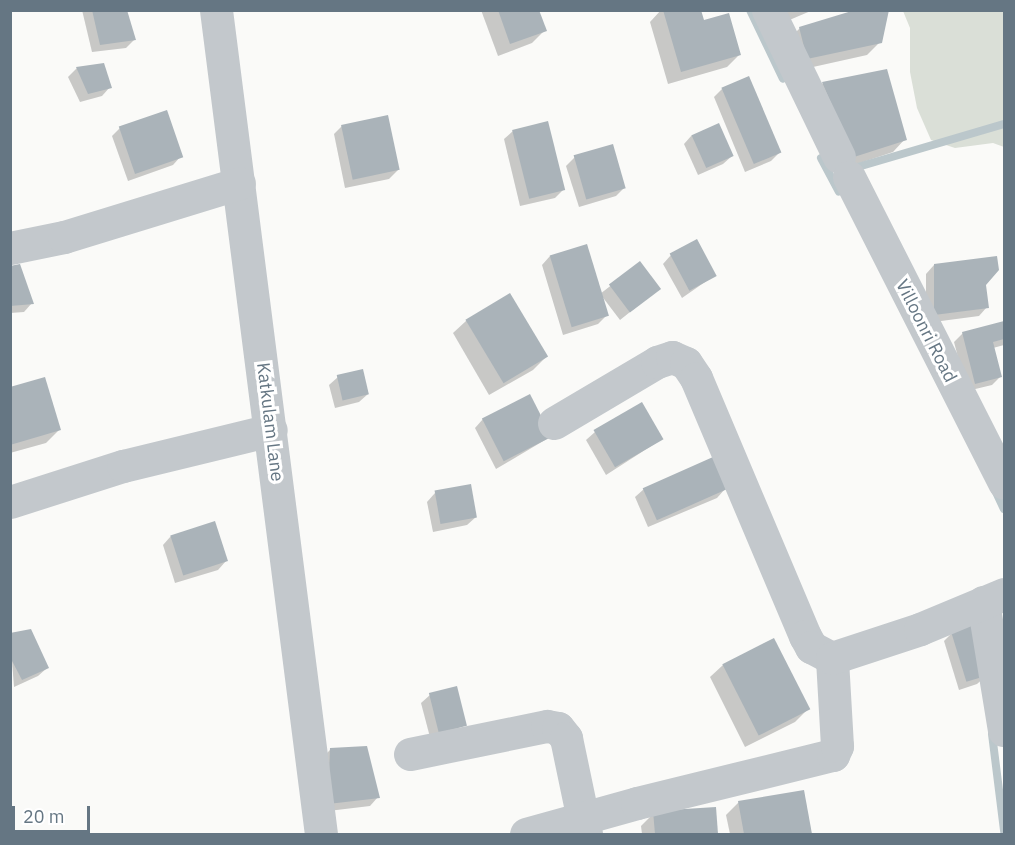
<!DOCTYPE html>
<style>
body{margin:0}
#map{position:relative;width:1015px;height:845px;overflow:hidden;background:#fafaf8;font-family:"IBM Plex Sans",sans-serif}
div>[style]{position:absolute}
.green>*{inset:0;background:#dadfd7}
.shadow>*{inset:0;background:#0003}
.stream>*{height:8px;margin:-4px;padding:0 4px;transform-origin:4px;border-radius:4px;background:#bbc7cb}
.building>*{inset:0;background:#aab3b9;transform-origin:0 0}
.minor>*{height:33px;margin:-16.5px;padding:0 16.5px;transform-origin:16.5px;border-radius:16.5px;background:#c3c8cc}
span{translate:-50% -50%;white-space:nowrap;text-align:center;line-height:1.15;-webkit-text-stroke:6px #fff;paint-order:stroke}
.street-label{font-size:18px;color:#657683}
.frame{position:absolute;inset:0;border:12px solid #657683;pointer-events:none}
.scale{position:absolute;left:12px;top:806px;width:78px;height:27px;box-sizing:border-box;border:3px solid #657683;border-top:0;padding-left:8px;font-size:18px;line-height:21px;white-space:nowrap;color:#657683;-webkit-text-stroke:4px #fff;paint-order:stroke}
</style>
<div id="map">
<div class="green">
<div style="clip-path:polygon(903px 11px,1004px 11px,1004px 147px,993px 143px,955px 148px,931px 140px,917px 108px,910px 72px,910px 28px)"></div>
</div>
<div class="shadow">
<div style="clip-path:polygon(82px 10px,126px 10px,134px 40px,126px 48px,92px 52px)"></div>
<div style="clip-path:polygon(481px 10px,538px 10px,545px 30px,532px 43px,498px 56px)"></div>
<div style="clip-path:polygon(661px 10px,699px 10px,703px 22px,739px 55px,727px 67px,668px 84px,650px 22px)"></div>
<div style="clip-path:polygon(766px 10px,813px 10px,773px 27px)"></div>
<div style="clip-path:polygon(800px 28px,880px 42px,867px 55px,795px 71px,787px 41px)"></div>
<div style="clip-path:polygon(77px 68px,110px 87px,102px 96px,80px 102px,68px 77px)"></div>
<div style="clip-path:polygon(823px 83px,905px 139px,893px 152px,842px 169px,810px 96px)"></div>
<div style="clip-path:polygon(722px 89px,779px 153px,771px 161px,745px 172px,714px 97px)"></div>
<div style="clip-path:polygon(342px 126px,398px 170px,389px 179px,345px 188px,334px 134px)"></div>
<div style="clip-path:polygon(120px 128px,181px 156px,173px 165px,128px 181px,112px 136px)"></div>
<div style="clip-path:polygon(513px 131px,563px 190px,555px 198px,520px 206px,504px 139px)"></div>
<div style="clip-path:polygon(692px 135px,732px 156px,723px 164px,698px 175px,684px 144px)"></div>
<div style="clip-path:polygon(575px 157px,624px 188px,616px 196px,579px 207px,566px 166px)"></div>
<div style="clip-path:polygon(671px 255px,715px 275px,682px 298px,663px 264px)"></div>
<div style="clip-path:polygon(550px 256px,600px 294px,640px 263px,659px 289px,620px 320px,601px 295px,607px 315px,598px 324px,563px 335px,542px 265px)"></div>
<div style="clip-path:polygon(934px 265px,985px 285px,987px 307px,979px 316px,926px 323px,926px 274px)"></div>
<div style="clip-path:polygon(10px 268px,32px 303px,24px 312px,10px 313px)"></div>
<div style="clip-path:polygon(510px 295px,546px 357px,533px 370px,489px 395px,453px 333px,466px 321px)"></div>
<div style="clip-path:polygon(1004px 323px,1004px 345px,993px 348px,1000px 377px,992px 385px,967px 391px,954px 342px,963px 333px)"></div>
<div style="clip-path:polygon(338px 377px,368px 394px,359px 402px,335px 408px,329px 385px)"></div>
<div style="clip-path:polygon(10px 388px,59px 430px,46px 443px,10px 453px)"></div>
<div style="clip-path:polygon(483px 419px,550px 437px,496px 469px,475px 428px)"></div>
<div style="clip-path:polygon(595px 432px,662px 439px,606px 475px,586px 440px)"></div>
<div style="clip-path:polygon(644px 489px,725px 489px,717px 498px,648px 527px,635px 497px)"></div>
<div style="clip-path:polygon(435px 493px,476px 517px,467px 525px,433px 532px,427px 502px)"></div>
<div style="clip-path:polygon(171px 536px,226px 561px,218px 570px,175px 583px,163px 545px)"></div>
<div style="clip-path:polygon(952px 633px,986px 676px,977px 684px,959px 690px,944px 641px)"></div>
<div style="clip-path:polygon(10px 635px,47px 668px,38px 676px,14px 687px)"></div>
<div style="clip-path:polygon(773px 640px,808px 709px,795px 722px,745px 747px,710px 677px,723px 665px)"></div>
<div style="clip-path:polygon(430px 695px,465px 725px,431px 741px,421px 703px)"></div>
<div style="clip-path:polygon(331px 749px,378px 797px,370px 806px,320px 812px,322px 758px)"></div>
<div style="clip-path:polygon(803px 792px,811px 834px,730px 834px,726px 815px,739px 802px)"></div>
<div style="clip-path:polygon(715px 808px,717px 834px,642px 834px,641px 826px,654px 813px)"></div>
</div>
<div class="stream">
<div style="left:750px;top:10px;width:76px;rotate:64.4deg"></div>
<div style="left:821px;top:158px;width:38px;rotate:62deg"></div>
<div style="left:851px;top:169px;width:159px;rotate:-16.4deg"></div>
<div style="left:995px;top:490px;width:21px;rotate:65deg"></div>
<div style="left:992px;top:734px;width:98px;rotate:82.9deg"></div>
</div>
<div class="building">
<div style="clip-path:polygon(92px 10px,127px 10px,136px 40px,100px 45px)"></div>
<div style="clip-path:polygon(498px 10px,539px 10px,547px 31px,510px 44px)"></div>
<div style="clip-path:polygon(663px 10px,701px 10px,704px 20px,729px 13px,741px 55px,681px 72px)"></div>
<div style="clip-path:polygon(855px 10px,889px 10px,882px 43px,807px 59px,799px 27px)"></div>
<div style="clip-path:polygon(104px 63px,112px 88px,88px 94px,76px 67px)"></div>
<div style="clip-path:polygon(887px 69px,907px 140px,854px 157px,822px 82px)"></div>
<div style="left:749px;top:76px;width:83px;height:30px;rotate:67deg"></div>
<div style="left:167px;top:110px;width:50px;height:51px;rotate:71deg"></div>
<div style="left:388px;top:115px;width:56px;height:48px;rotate:78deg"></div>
<div style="left:548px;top:121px;width:71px;height:37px;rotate:76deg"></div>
<div style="left:719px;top:123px;width:36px;height:30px;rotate:66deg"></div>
<div style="left:613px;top:144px;width:46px;height:41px;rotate:74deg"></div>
<div style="left:697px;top:239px;width:42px;height:31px;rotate:62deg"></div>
<div style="left:587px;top:244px;width:75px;height:39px;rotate:73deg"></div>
<div style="clip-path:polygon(997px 256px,999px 270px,986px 285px,989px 308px,934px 315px,934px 264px)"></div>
<div style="left:640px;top:261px;width:35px;height:39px;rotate:53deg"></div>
<div style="clip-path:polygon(20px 264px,34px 304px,10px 306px,10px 266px)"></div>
<div style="left:510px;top:293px;width:74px;height:52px;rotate:59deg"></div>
<div style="clip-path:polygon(1004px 321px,1004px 339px,993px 342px,1002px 377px,975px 384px,962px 332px)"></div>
<div style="left:363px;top:369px;width:26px;height:27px;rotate:77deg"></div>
<div style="clip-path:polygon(45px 377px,61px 430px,10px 445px,10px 387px)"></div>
<div style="left:530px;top:394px;width:48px;height:54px;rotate:63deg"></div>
<div style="left:642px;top:402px;width:43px;height:56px;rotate:60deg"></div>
<div style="left:713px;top:457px;width:35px;height:77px;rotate:66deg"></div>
<div style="left:471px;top:484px;width:34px;height:37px;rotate:80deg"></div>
<div style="left:215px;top:521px;width:42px;height:47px;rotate:72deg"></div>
<div style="left:971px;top:625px;width:53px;height:21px;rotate:73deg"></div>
<div style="clip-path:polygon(31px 629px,49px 668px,22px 680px,10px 657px,10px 633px)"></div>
<div style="left:774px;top:638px;width:80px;height:58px;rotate:63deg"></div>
<div style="left:457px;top:686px;width:41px;height:29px;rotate:76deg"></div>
<div style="clip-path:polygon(367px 746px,380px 798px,328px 804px,330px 748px)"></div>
<div style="clip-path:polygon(804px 790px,812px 834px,744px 834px,738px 801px)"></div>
<div style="clip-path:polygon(716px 807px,718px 834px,655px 834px,653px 811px)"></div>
</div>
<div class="minor">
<div style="left:216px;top:10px;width:831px;rotate:82.74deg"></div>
<div style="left:768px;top:10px;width:163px;rotate:64.2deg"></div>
<div style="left:849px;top:177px;width:343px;rotate:63.1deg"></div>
<div style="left:10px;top:248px;width:55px;rotate:-11.5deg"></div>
<div style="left:64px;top:237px;width:183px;rotate:-17.1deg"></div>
<div style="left:554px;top:423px;width:120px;rotate:-30.6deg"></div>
<div style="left:657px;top:362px;width:16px;rotate:-18deg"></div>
<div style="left:672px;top:357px;width:15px;rotate:23deg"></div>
<div style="left:686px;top:363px;width:18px;rotate:56deg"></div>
<div style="left:696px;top:378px;width:280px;rotate:67.1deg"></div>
<div style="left:805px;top:636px;width:13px;rotate:61deg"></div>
<div style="left:811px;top:647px;width:24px;rotate:28deg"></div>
<div style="left:10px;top:502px;width:119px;rotate:-17.7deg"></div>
<div style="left:123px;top:466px;width:152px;rotate:-13.7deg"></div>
<div style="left:983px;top:602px;width:130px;rotate:80.7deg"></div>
<div style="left:410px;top:754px;width:140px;rotate:-11.6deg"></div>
<div style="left:547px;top:726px;width:11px;rotate:10deg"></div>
<div style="left:558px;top:728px;width:13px;rotate:51deg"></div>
<div style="left:566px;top:738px;width:98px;rotate:78.2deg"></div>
<div style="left:526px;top:834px;width:115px;rotate:-15.6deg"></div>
<div style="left:637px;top:803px;width:202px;rotate:-13.8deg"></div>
<div style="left:833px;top:755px;width:10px;rotate:-66deg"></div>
<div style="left:837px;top:746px;width:88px;rotate:-93.3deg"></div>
<div style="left:832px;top:658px;width:93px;rotate:-18.2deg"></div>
<div style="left:920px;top:629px;width:91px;rotate:-22.6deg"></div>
</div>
<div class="street-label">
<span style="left:926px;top:331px;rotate:63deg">Villoonri Road</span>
<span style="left:270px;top:422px;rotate:83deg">Katkulam Lane</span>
</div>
<div class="frame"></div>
<div class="scale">20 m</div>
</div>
